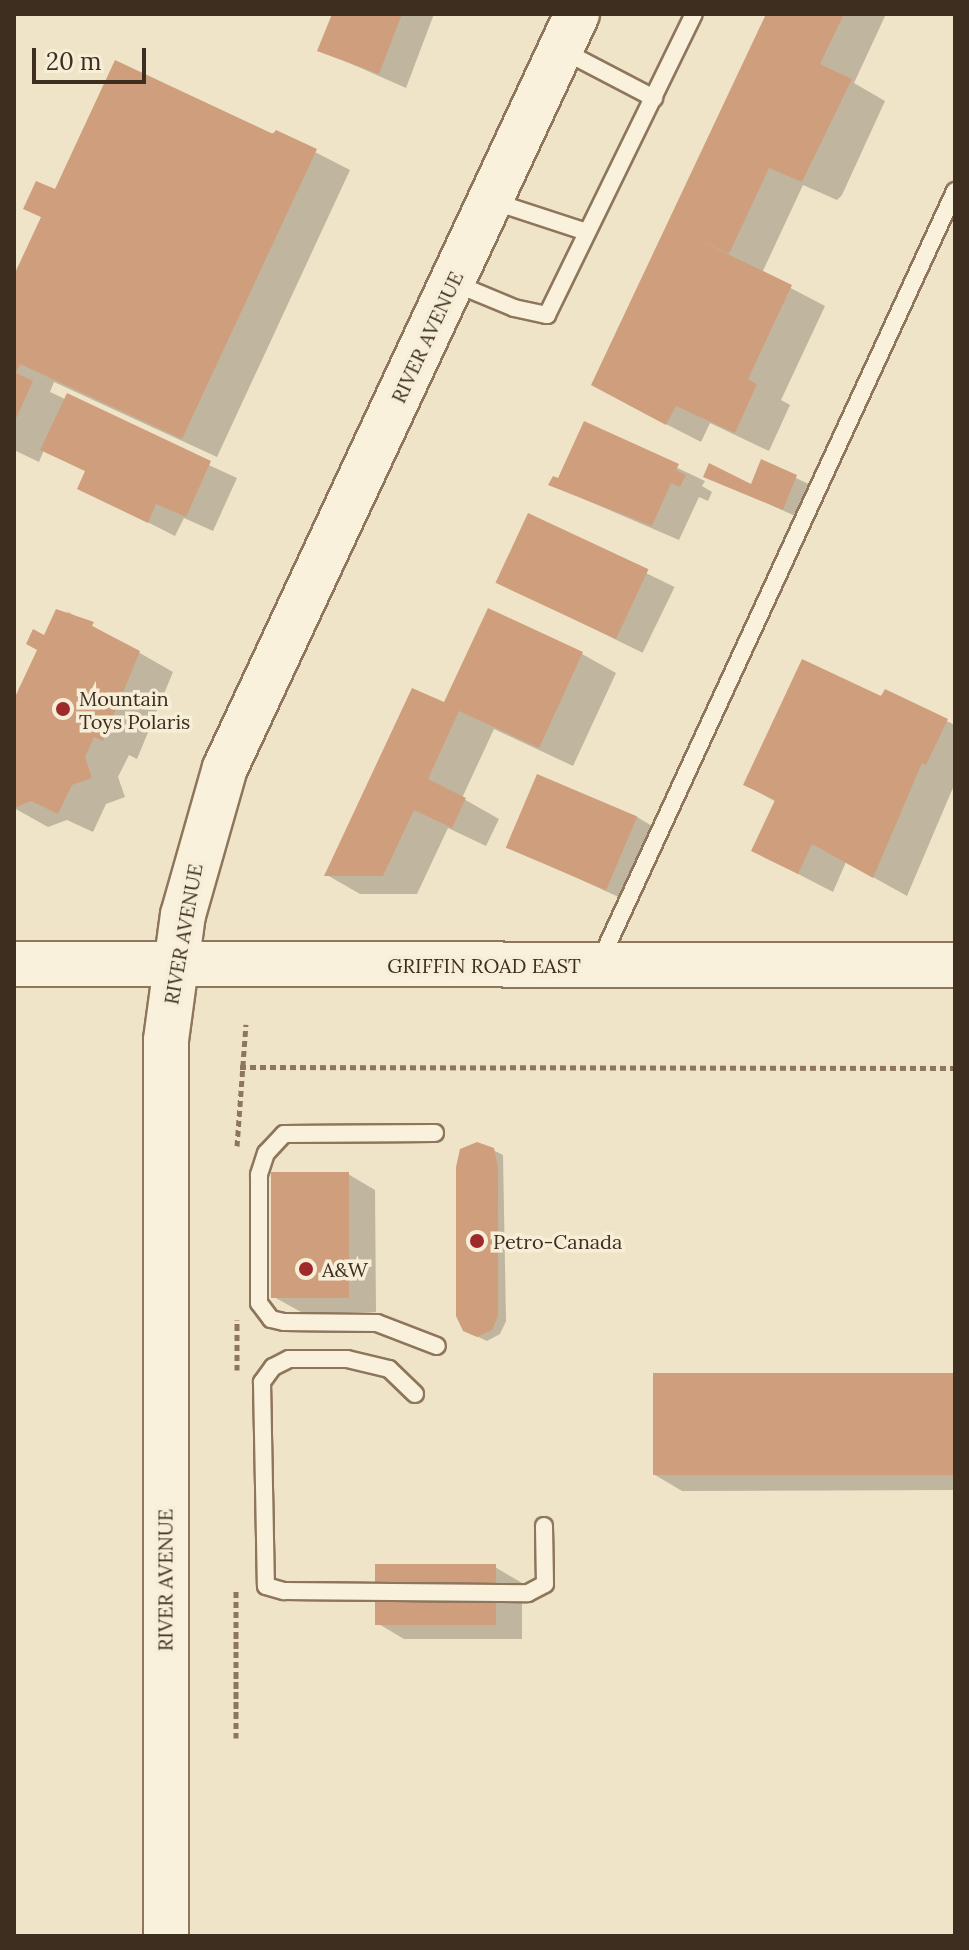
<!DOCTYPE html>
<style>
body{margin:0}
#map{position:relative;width:969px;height:1950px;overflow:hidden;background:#f0e4c8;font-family:Lora,serif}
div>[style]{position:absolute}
.shadow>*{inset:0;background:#0003;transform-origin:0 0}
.building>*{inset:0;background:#cf9f7d;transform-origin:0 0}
.path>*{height:5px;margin-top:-2.5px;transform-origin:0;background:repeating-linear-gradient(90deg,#8d765c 0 6px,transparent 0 10px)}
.roads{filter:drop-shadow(2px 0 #8d765c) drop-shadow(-2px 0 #8d765c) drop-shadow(0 2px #8d765c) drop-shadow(0 -2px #8d765c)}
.lane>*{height:16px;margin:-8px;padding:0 8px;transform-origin:8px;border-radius:8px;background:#faf1dc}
.secondary>*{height:44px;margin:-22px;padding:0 22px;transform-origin:22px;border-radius:22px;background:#faf1dc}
.dots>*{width:22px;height:22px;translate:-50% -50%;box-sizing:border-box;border:4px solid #f7eed8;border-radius:50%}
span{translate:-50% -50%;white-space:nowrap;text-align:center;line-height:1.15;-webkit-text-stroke:7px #f7eed8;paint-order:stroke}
.street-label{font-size:20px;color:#3d2e20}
.poi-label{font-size:20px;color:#3d2e20}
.left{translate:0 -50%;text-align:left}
.frame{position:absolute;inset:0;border:16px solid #3d2e20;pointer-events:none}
.scale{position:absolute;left:32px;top:48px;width:114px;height:36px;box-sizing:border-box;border:4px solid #3d2e20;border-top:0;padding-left:10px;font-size:24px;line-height:28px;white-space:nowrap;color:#3d2e20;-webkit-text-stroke:6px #f7eed8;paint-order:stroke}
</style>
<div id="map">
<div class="shadow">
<div style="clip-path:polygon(334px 14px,434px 14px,406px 88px,320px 50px)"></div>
<div style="clip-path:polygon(768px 14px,886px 14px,854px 83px,885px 101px,842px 195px,837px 200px,803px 185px,762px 273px,825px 306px,781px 400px,790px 405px,769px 451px,710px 423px,701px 442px,627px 404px)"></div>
<div style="clip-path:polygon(276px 132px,350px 170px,217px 457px,54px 382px,50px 392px,237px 478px,213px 531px,184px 518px,175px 536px,80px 488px,87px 472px,44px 450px,39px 462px,14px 450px,14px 282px,43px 218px,26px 208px,56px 192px)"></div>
<div style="clip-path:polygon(585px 424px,705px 481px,702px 486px,712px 492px,708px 501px,699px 497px,679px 540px,551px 485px,559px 481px)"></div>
<div style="clip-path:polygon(762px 462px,815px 487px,802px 519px,706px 476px,752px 486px)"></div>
<div style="left:529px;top:516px;width:162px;height:73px;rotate:26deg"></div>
<div style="clip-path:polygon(68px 612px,173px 672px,137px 759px,129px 755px,118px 777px,125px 797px,106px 804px,93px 832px,67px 820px,48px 827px,14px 808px,14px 704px,45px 637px)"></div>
<div style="clip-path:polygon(582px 654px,616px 673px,573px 766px,494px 729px,462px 798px,499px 819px,486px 846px,448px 828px,417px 894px,360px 894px,327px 875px,445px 705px)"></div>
<div style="clip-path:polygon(886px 692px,955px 725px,955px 783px,907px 896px,846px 862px,833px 892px,754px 851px,776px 802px,746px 785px)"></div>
<div style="clip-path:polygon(637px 817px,664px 833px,634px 904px,509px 847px)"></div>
<div style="clip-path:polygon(493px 1150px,503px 1155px,506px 1321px,500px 1334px,487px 1341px,474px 1335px)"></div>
<div style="clip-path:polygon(348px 1174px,375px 1190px,376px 1312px,301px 1312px,274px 1297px)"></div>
<div style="clip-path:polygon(955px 1375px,955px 1490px,682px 1491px,655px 1475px)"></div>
<div style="clip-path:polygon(495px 1567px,522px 1583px,522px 1639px,404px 1639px,377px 1623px)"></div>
</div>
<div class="building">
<div style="clip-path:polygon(332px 14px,402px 14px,379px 74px,317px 51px)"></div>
<div style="clip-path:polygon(766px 14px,844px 14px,820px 64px,852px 79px,802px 182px,769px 168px,729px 254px,692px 237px,792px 285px,748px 379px,757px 384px,735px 433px,676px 406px,666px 425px,591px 385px)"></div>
<div style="clip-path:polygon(115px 60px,273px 134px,276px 130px,317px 149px,182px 439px,20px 364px,16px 373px,33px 381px,14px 423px,14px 275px,41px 217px,23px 209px,36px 181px,55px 189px)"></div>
<div style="clip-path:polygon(67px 393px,211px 461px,186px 517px,156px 504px,148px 523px,77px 489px,85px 471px,40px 450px)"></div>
<div style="clip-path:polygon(584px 421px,679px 464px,676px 470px,686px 475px,680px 487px,671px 483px,652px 526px,548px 485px,553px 476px,558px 478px)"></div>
<div style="clip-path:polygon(761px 459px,797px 475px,783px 510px,703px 477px,709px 463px,751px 484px)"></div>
<div style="left:528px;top:513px;width:133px;height:77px;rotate:25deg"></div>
<div style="clip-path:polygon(488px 608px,583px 652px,539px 748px,459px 711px,428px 779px,466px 798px,452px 828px,414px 810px,383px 876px,324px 876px,412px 688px,444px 702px)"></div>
<div style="clip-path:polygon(56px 609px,94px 622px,92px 626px,140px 651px,103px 741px,94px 737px,85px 757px,92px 778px,72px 785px,58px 814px,31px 801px,14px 808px,14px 699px,37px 650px,26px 644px,33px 629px,44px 635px)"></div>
<div style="clip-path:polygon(802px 659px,881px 696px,885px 689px,948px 719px,926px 765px,922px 763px,873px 878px,812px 844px,798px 874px,751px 851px,775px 800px,743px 785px)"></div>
<div style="left:537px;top:774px;width:109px;height:80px;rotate:23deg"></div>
<div style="clip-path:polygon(477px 1142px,494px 1148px,498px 1167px,498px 1316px,492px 1330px,477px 1337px,463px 1331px,456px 1316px,456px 1167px,460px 1149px)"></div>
<div style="left:349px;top:1172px;width:126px;height:78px;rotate:90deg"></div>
<div style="left:955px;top:1373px;width:102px;height:302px;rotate:90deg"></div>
<div style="left:375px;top:1564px;width:121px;height:61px"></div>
</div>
<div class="path">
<div style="left:240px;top:1067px;width:715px;rotate:0.08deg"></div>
<div style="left:237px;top:1146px;width:122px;rotate:-85.8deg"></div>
<div style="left:237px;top:1370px;width:50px;rotate:-90deg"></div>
<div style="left:236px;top:1738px;width:150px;rotate:-90deg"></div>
</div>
<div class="roads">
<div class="lane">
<div style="left:562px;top:50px;width:104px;rotate:27.6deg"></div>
<div style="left:492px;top:201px;width:100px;rotate:18.1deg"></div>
<div style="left:454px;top:283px;width:65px;rotate:22.6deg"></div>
<div style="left:514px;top:308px;width:34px;rotate:12deg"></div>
<div style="left:547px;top:315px;width:335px;rotate:-64deg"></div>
<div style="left:599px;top:963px;width:850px;rotate:-65.24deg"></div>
<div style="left:435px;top:1133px;width:151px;rotate:179.6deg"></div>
<div style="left:284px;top:1134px;width:26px;rotate:133deg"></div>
<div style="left:266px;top:1153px;width:23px;rotate:108deg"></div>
<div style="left:259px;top:1175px;width:128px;rotate:90deg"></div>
<div style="left:259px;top:1303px;width:20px;rotate:53deg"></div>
<div style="left:271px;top:1319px;width:13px;rotate:13deg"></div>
<div style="left:284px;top:1322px;width:93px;rotate:0.6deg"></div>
<div style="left:377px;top:1323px;width:64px;rotate:21deg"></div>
<div style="left:415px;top:1394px;width:36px;rotate:-136deg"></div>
<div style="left:389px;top:1369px;width:43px;rotate:-166.6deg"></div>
<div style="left:347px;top:1359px;width:58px;rotate:180deg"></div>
<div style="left:289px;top:1359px;width:18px;rotate:153deg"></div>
<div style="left:273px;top:1367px;width:19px;rotate:126deg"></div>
<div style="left:262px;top:1382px;width:204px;rotate:88.9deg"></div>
<div style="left:266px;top:1586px;width:19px;rotate:16deg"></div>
<div style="left:284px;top:1591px;width:244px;rotate:0.5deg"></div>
<div style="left:528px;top:1593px;width:19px;rotate:-28deg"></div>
<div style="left:545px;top:1584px;width:58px;rotate:-91deg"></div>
</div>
<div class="secondary">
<div style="left:14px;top:964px;width:941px;rotate:0.06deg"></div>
<div style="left:166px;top:1936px;width:896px;rotate:-90deg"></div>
<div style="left:166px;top:1040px;width:126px;rotate:-82.3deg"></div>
<div style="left:183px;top:915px;width:153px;rotate:-74.1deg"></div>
<div style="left:225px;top:768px;width:832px;rotate:-64.97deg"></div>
</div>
</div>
<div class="dots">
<div style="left:63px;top:709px;background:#9e2a2b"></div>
<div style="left:477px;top:1241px;background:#9e2a2b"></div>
<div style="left:306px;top:1269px;background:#9e2a2b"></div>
</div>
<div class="street-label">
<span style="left:427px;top:337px;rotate:-65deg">RIVER AVENUE</span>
<span style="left:183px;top:934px;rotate:-80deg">RIVER AVENUE</span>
<span style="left:484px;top:965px">GRIFFIN ROAD EAST</span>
<span style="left:165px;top:1580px;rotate:-90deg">RIVER AVENUE</span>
</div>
<div class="poi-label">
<span class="left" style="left:79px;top:710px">Mountain<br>Toys Polaris</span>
<span class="left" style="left:493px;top:1241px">Petro-Canada</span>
<span class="left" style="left:322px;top:1269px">A&amp;W</span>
</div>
<div class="frame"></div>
<div class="scale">20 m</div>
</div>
